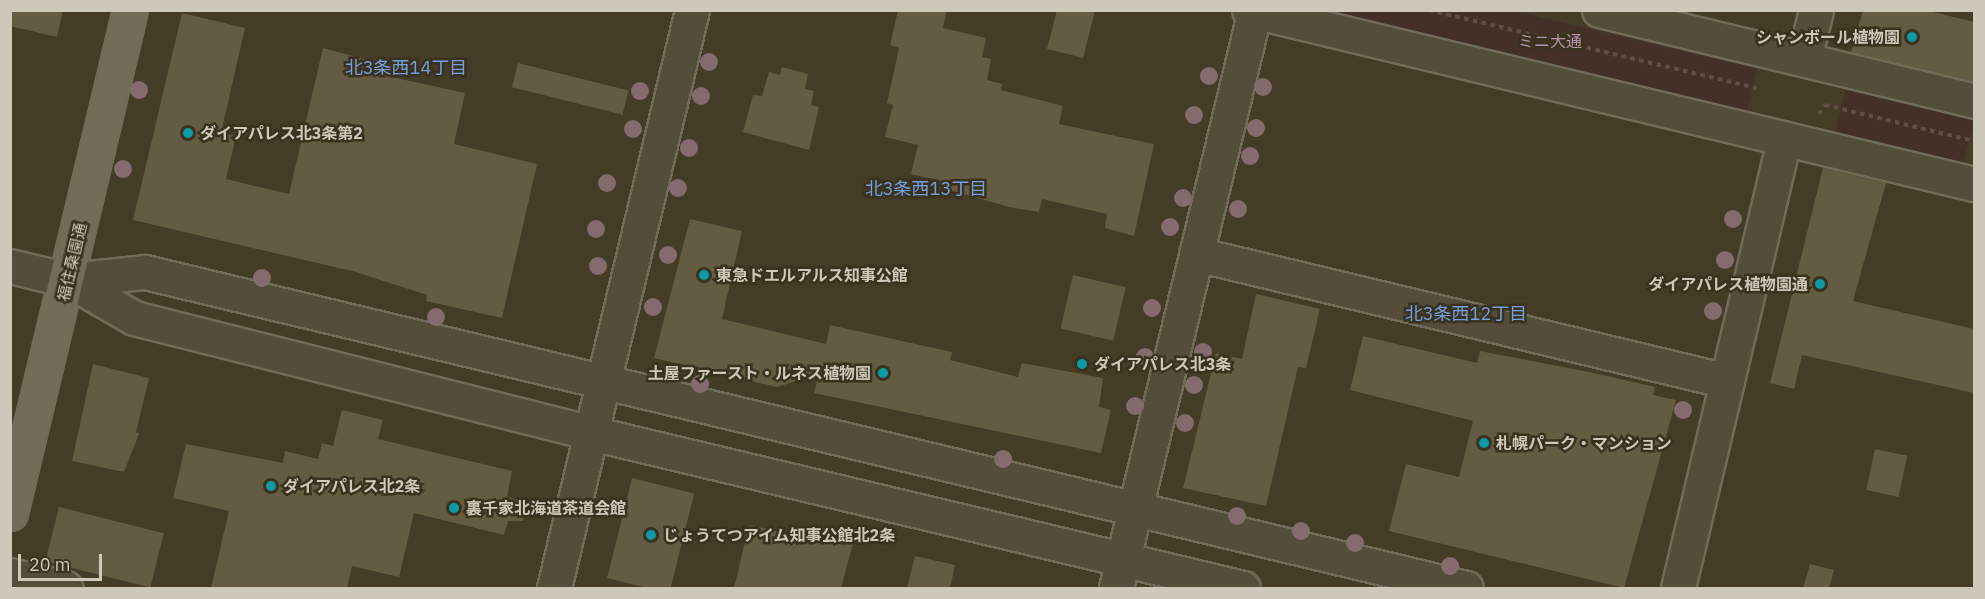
<!DOCTYPE html>
<meta charset="utf-8">
<style>
body{margin:0}
#map{position:relative;width:1985px;height:599px;overflow:hidden;background:#443c26;font-family:"IBM Plex Sans","Noto Sans JP",sans-serif}
div>[style]{position:absolute}
.green>*{inset:0;background:#453028;transform-origin:0 0}
.building>*{inset:0;background:#635b42;transform-origin:0 0}
.path>*{height:4px;margin-top:-2px;transform-origin:0;background:repeating-linear-gradient(90deg,#614d46 0 4.5px,transparent 0 9px)}
.roads{filter:drop-shadow(2px 0 #716b59) drop-shadow(-2px 0 #716b59) drop-shadow(0 2px #716b59) drop-shadow(0 -2px #716b59)}
.minor>*{height:33px;margin:-16.5px;padding:0 16.5px;transform-origin:16.5px;border-radius:16.5px;background:#534d3a}
.major>*{height:33px;margin:-16.5px;padding:0 16.5px;transform-origin:16.5px;border-radius:16.5px;background:#736c59}
.trees>*{width:18px;height:18px;margin:-9px;border-radius:50%;background:#836b6e}
.dots>*{width:16px;height:16px;translate:-50% -50%;box-sizing:border-box;border:3px solid #39321f;border-radius:50%}
span{translate:-50% -50%;white-space:nowrap;text-align:center;line-height:1.15;-webkit-text-stroke:5px #39321f;paint-order:stroke}
.poi-label{font-size:16px;color:#cdc8b8;font-weight:700}
.right{translate:-100% -50%;text-align:right}
.left{translate:0 -50%;text-align:left}
.park-label{font-size:16px;color:#b792a9}
.street-label{font-size:16px;color:#cdc8b8}
.neighbourhood-label{font-size:18px;color:#759fde}
.frame{position:absolute;inset:0;border:12px solid #cdc8b8;pointer-events:none}
.scale{position:absolute;left:18px;top:554px;width:84px;height:27px;box-sizing:border-box;border:3px solid #cdc8b8;border-top:0;padding-left:8px;font-size:18px;line-height:21px;white-space:nowrap;color:#cdc8b8;-webkit-text-stroke:4px #39321f;paint-order:stroke}
</style>
<div id="map">
<div class="green">
<div style="clip-path:polygon(1328px 11px,1515px 11px,1757px 69px,1747px 111px)"></div>
<div style="left:1846px;top:89px;width:132px;height:44px;rotate:14deg"></div>
</div>
<div class="building">
<div style="clip-path:polygon(10px 10px,63px 10px,57px 37px,10px 26px)"></div>
<div style="clip-path:polygon(898px 10px,947px 10px,943px 28px,986px 38px,982px 57px,991px 59px,987px 80px,1002px 84px,1001px 90px,1063px 106px,1059px 124px,1154px 144px,1134px 236px,1105px 228px,1107px 214px,1042px 199px,1039px 212px,1009px 207px,950px 190px,951px 183px,911px 174px,918px 145px,885px 137px,893px 105px,887px 103px,899px 48px,890px 45px)"></div>
<div style="clip-path:polygon(1057px 10px,1095px 10px,1083px 58px,1047px 49px)"></div>
<div style="clip-path:polygon(1863px 10px,1925px 10px,1974px 22px,1974px 82px,1851px 52px)"></div>
<div style="clip-path:polygon(182px 13px,245px 28px,221px 133px,236px 136px,226px 179px,289px 194px,323px 48px,394px 67px,392px 77px,465px 93px,454px 144px,537px 164px,502px 318px,426px 301px,427px 295px,356px 272px,133px 220px)"></div>
<div style="left:518px;top:63px;width:114px;height:25px;rotate:14deg"></div>
<div style="clip-path:polygon(782px 67px,808px 74px,805px 89px,814px 91px,811px 105px,819px 107px,809px 150px,743px 132px,753px 95px,762px 96px,769px 72px,780px 75px)"></div>
<div style="clip-path:polygon(1823px 168px,1886px 183px,1853px 301px,1974px 329px,1974px 393px,1802px 355px,1794px 389px,1770px 383px)"></div>
<div style="clip-path:polygon(690px 219px,742px 231px,722px 319px,826px 344px,830px 325px,952px 352px,950px 360px,1018px 377px,1022px 363px,1103px 378px,1099px 407px,1111px 410px,1101px 453px,814px 393px,819px 374px,777px 387px,654px 358px)"></div>
<div style="left:1073px;top:275px;width:54px;height:55px;rotate:13deg"></div>
<div style="clip-path:polygon(1256px 294px,1320px 309px,1306px 368px,1298px 367px,1266px 506px,1183px 488px,1216px 353px,1242px 359px)"></div>
<div style="clip-path:polygon(1363px 336px,1477px 363px,1480px 351px,1589px 372px,1655px 387px,1653px 395px,1676px 400px,1624px 588px,1389px 531px,1406px 464px,1459px 477px,1473px 421px,1350px 390px)"></div>
<div style="clip-path:polygon(93px 364px,149px 378px,136px 432px,139px 434px,124px 472px,72px 461px)"></div>
<div style="clip-path:polygon(342px 410px,383px 420px,378px 439px,512px 471px,507px 497px,527px 502px,523px 521px,508px 521px,504px 535px,414px 513px,399px 577px,352px 566px,347px 588px,211px 588px,229px 511px,173px 498px,186px 444px,283px 463px,285px 451px,318px 459px,322px 443px,333px 446px)"></div>
<div style="left:1875px;top:449px;width:33px;height:42px;rotate:12deg"></div>
<div style="left:632px;top:478px;width:64px;height:103px;rotate:14deg"></div>
<div style="left:59px;top:507px;width:108px;height:56px;rotate:14deg"></div>
<div style="clip-path:polygon(749px 525px,813px 539px,815px 525px,855px 536px,841px 588px,734px 588px)"></div>
<div style="clip-path:polygon(915px 556px,955px 565px,950px 588px,907px 588px)"></div>
<div style="clip-path:polygon(1810px 564px,1834px 570px,1829px 588px,1803px 588px)"></div>
</div>
<div class="path">
<div style="left:1429px;top:10px;width:337px;rotate:13.4deg"></div>
<div style="left:1819px;top:114px;width:11px;rotate:-56deg"></div>
<div style="left:1825px;top:105px;width:153px;rotate:13.6deg"></div>
</div>
<div class="roads">
<div class="minor">
<div style="left:1249px;top:10px;width:746px;rotate:13.5deg"></div>
<div style="left:1599px;top:10px;width:386px;rotate:13.6deg"></div>
<div style="left:1804px;top:59px;width:50px;rotate:-76.2deg"></div>
<div style="left:1196px;top:254px;width:546px;rotate:13.45deg"></div>
<div style="left:10px;top:266px;width:60px;rotate:13.6deg"></div>
<div style="left:68px;top:280px;width:76px;rotate:29.9deg"></div>
<div style="left:134px;top:318px;width:471px;rotate:14.1deg"></div>
<div style="left:591px;top:433px;width:670px;rotate:13.37deg"></div>
<div style="left:68px;top:280px;width:77px;rotate:-5.9deg"></div>
<div style="left:145px;top:272px;width:1358px;rotate:13.45deg"></div>
<div style="left:10px;top:575px;width:57px;rotate:13.1deg"></div>
<div style="left:554px;top:588px;width:594px;rotate:-76.57deg"></div>
<div style="left:1116px;top:588px;width:594px;rotate:-76.48deg"></div>
<div style="left:1678px;top:588px;width:462px;rotate:-76.7deg"></div>
</div>
<div class="major">
<div style="left:10px;top:513px;width:517px;rotate:-76.58deg"></div>
</div>
</div>
<div class="trees">
<div style="left:709px;top:62px"></div>
<div style="left:1209px;top:76px"></div>
<div style="left:1263px;top:87px"></div>
<div style="left:139px;top:90px"></div>
<div style="left:640px;top:91px"></div>
<div style="left:701px;top:96px"></div>
<div style="left:1194px;top:115px"></div>
<div style="left:1256px;top:128px"></div>
<div style="left:633px;top:129px"></div>
<div style="left:689px;top:148px"></div>
<div style="left:1250px;top:156px"></div>
<div style="left:123px;top:169px"></div>
<div style="left:607px;top:183px"></div>
<div style="left:678px;top:188px"></div>
<div style="left:1183px;top:198px"></div>
<div style="left:1238px;top:209px"></div>
<div style="left:1733px;top:219px"></div>
<div style="left:1170px;top:227px"></div>
<div style="left:596px;top:229px"></div>
<div style="left:668px;top:255px"></div>
<div style="left:1725px;top:260px"></div>
<div style="left:598px;top:266px"></div>
<div style="left:262px;top:278px"></div>
<div style="left:653px;top:307px"></div>
<div style="left:1152px;top:308px"></div>
<div style="left:1713px;top:311px"></div>
<div style="left:436px;top:317px"></div>
<div style="left:1203px;top:352px"></div>
<div style="left:1145px;top:357px"></div>
<div style="left:700px;top:384px"></div>
<div style="left:1194px;top:385px"></div>
<div style="left:1135px;top:406px"></div>
<div style="left:1683px;top:410px"></div>
<div style="left:1185px;top:423px"></div>
<div style="left:1003px;top:459px"></div>
<div style="left:1237px;top:516px"></div>
<div style="left:1301px;top:531px"></div>
<div style="left:1355px;top:543px"></div>
<div style="left:1450px;top:566px"></div>
</div>
<div class="dots">
<div style="left:1912px;top:37px;background:#0f9aa8"></div>
<div style="left:188px;top:133px;background:#0f9aa8"></div>
<div style="left:704px;top:275px;background:#0f9aa8"></div>
<div style="left:1820px;top:284px;background:#0f9aa8"></div>
<div style="left:1082px;top:364px;background:#0f9aa8"></div>
<div style="left:883px;top:373px;background:#0f9aa8"></div>
<div style="left:1484px;top:443px;background:#0f9aa8"></div>
<div style="left:271px;top:486px;background:#0f9aa8"></div>
<div style="left:454px;top:508px;background:#0f9aa8"></div>
<div style="left:651px;top:535px;background:#0f9aa8"></div>
</div>
<div class="poi-label">
<span class="right" style="left:1900px;top:37px">シャンボール植物園</span>
<span class="left" style="left:200px;top:133px">ダイアパレス北3条第2</span>
<span class="left" style="left:716px;top:275px">東急ドエルアルス知事公館</span>
<span class="right" style="left:1808px;top:284px">ダイアパレス植物園通</span>
<span class="left" style="left:1094px;top:364px">ダイアパレス北3条</span>
<span class="right" style="left:871px;top:373px">土屋ファースト・ルネス植物園</span>
<span class="left" style="left:1496px;top:443px">札幌パーク・マンション</span>
<span class="left" style="left:283px;top:486px">ダイアパレス北2条</span>
<span class="left" style="left:466px;top:508px">裏千家北海道茶道会館</span>
<span class="left" style="left:663px;top:535px">じょうてつアイム知事公館北2条</span>
</div>
<div class="park-label">
<span style="left:1550px;top:41px">ミニ大通</span>
</div>
<div class="street-label">
<span style="left:72px;top:262px;rotate:-77deg">福住桑園通</span>
</div>
<div class="neighbourhood-label">
<span style="left:406px;top:68px">北3条西14丁目</span>
<span style="left:926px;top:189px">北3条西13丁目</span>
<span style="left:1466px;top:314px">北3条西12丁目</span>
</div>
<div class="frame"></div>
<div class="scale">20 m</div>
</div>
